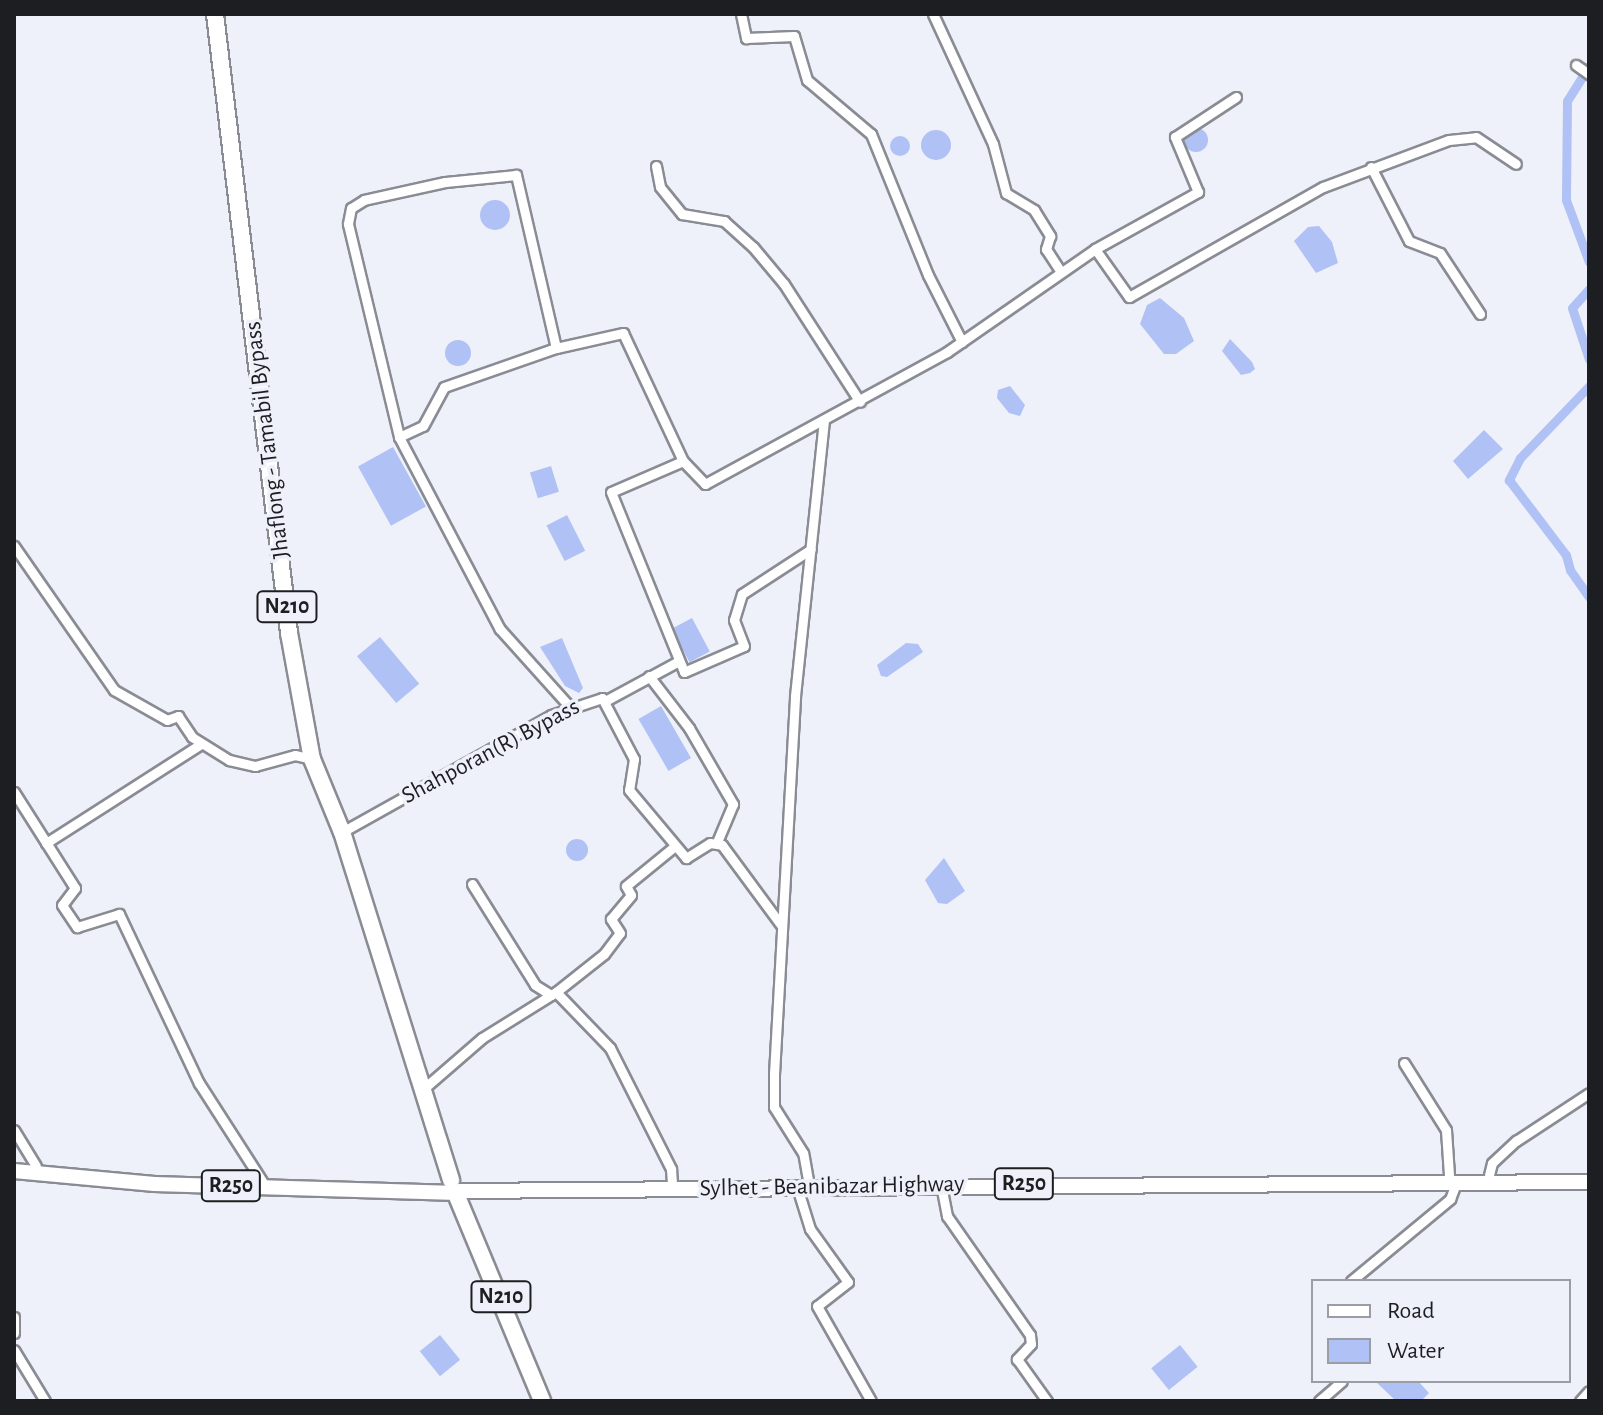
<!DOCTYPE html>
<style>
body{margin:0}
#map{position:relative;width:1603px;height:1415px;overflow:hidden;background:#eef1f9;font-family:"Alegreya Sans",sans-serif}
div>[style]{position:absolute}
.water>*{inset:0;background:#b0c1f5;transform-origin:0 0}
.round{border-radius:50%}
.canal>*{height:9px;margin:-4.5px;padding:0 4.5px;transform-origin:4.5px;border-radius:4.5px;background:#b0c1f5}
.roads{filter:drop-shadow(2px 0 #8a8c94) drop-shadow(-2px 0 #8a8c94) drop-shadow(0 2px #8a8c94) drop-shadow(0 -2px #8a8c94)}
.street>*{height:9px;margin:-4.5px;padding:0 4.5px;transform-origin:4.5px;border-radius:4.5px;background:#fff}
.primary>*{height:14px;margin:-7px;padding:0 7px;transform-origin:7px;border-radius:7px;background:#fff}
.highway>*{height:16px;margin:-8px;padding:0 8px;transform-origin:8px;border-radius:8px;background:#fff}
span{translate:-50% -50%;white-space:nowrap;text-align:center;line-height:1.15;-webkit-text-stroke:7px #eef1f9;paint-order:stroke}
.shield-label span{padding:2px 6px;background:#eef1f9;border:2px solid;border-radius:6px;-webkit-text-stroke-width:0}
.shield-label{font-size:22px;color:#1d1e21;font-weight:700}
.street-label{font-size:24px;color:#1d1e21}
.frame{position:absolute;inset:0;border:16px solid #1d1e21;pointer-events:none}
.legend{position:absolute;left:1311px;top:1279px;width:260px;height:104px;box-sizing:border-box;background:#eef1f9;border:2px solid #9a9da3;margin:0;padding:10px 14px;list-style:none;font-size:24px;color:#1d1e21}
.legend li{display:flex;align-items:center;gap:16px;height:40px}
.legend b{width:40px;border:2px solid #9a9da3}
</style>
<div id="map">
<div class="water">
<div class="round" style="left:1184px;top:128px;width:24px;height:24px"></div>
<div class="round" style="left:921px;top:130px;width:30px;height:30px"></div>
<div class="round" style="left:890px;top:136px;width:20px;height:20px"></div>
<div class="round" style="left:480px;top:200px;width:30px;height:30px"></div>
<div style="clip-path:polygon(1319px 226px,1332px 242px,1338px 263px,1316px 273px,1294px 241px,1308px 227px)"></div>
<div style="clip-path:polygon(1160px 298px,1184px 318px,1194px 341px,1176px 354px,1164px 354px,1140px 324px,1147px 305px)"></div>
<div style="clip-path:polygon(1230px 339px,1252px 362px,1255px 369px,1250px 373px,1241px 375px,1222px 351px)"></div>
<div class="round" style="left:445px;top:340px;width:26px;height:26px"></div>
<div style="clip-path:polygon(1010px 386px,1025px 405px,1020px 416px,1009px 413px,997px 398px,998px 390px)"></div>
<div style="clip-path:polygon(1484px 430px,1503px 449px,1468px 479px,1453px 461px)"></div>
<div style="left:393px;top:447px;width:68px;height:40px;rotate:61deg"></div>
<div style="left:551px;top:466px;width:27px;height:22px;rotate:73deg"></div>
<div style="left:567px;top:515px;width:40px;height:23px;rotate:63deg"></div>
<div style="left:692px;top:618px;width:38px;height:23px;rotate:62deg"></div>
<div style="left:380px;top:637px;width:61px;height:30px;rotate:50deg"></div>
<div style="clip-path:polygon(562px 638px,583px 688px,579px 693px,565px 686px,540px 647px)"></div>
<div style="clip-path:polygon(906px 643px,918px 644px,923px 652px,887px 677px,881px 676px,877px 665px)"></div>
<div style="left:661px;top:706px;width:60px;height:26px;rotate:60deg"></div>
<div class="round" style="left:566px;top:839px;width:22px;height:22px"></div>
<div style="clip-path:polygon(944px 858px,965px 891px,947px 904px,938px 903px,925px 880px)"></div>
<div style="left:440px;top:1335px;width:32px;height:26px;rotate:51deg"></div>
<div style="left:1180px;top:1345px;width:28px;height:37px;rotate:51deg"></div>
<div style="clip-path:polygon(1375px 1381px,1418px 1381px,1429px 1393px,1421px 1401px,1396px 1401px)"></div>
</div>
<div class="canal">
<div style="left:1589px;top:66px;width:41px;rotate:122.2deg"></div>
<div style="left:1567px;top:101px;width:99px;rotate:90.6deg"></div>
<div style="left:1566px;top:200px;width:66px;rotate:69.6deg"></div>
<div style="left:1589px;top:289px;width:25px;rotate:132deg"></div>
<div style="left:1572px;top:308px;width:54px;rotate:71.6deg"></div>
<div style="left:1589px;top:386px;width:100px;rotate:133.8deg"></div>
<div style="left:1520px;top:458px;width:25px;rotate:117deg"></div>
<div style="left:1509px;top:480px;width:94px;rotate:52.8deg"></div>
<div style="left:1566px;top:555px;width:16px;rotate:75deg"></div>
<div style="left:1570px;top:570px;width:33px;rotate:55deg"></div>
</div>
<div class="roads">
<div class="street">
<div style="left:741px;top:14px;width:25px;rotate:78deg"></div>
<div style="left:746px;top:38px;width:48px;rotate:-2.4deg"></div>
<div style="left:794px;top:36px;width:46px;rotate:73.5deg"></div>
<div style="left:807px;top:80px;width:84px;rotate:40.2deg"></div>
<div style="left:871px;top:134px;width:152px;rotate:68deg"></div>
<div style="left:928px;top:275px;width:75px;rotate:63.1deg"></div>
<div style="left:933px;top:14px;width:143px;rotate:65.2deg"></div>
<div style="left:993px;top:144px;width:51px;rotate:75.1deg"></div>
<div style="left:1006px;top:193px;width:33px;rotate:31deg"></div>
<div style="left:1034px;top:210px;width:31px;rotate:58deg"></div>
<div style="left:1050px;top:236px;width:14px;rotate:107deg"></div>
<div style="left:1046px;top:249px;width:27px;rotate:57deg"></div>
<div style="left:1576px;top:65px;width:16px;rotate:35deg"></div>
<div style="left:656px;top:166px;width:21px;rotate:79deg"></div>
<div style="left:660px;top:187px;width:35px;rotate:51deg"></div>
<div style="left:682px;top:214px;width:43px;rotate:9.5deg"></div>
<div style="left:724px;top:221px;width:39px;rotate:42deg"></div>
<div style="left:753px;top:247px;width:48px;rotate:50deg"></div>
<div style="left:784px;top:284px;width:140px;rotate:57.2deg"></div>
<div style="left:1371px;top:167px;width:83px;rotate:62.8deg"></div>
<div style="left:1409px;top:241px;width:33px;rotate:21deg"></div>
<div style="left:1440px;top:253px;width:73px;rotate:56.7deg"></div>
<div style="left:1095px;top:249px;width:59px;rotate:54.7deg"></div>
<div style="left:1129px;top:297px;width:223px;rotate:-29.6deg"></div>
<div style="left:1323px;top:187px;width:134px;rotate:-20.5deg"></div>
<div style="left:1449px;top:140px;width:27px;rotate:-6deg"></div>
<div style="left:1476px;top:137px;width:48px;rotate:34deg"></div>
<div style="left:556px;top:348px;width:178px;rotate:-103deg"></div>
<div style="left:516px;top:175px;width:71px;rotate:174.4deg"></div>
<div style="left:445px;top:182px;width:83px;rotate:167.5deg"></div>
<div style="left:364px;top:200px;width:15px;rotate:148deg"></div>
<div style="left:351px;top:208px;width:16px;rotate:101deg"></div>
<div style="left:348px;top:224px;width:219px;rotate:76.5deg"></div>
<div style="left:399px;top:437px;width:217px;rotate:62.3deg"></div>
<div style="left:500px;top:629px;width:105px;rotate:48.1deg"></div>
<div style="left:399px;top:437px;width:26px;rotate:-25deg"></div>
<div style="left:423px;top:426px;width:44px;rotate:-61.7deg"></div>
<div style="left:444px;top:387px;width:119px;rotate:-19.2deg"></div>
<div style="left:556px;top:348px;width:69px;rotate:-12.6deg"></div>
<div style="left:623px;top:333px;width:141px;rotate:64.9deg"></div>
<div style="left:683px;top:461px;width:32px;rotate:46deg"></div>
<div style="left:705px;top:484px;width:276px;rotate:-28.6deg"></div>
<div style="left:947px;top:352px;width:180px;rotate:-34.8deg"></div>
<div style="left:1095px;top:249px;width:118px;rotate:-29deg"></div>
<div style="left:1198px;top:192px;width:60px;rotate:-112.7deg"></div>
<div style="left:1175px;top:137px;width:73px;rotate:-33.3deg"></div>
<div style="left:683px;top:461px;width:78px;rotate:156.7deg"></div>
<div style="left:611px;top:492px;width:194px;rotate:67.9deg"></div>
<div style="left:684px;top:672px;width:65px;rotate:-23.4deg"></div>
<div style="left:744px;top:646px;width:28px;rotate:-111deg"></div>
<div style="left:734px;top:620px;width:27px;rotate:-73deg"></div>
<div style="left:742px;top:594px;width:82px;rotate:-33.1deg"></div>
<div style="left:14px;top:546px;width:175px;rotate:55.2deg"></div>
<div style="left:114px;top:690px;width:61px;rotate:29.5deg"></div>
<div style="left:167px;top:720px;width:12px;rotate:-20deg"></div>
<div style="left:178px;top:716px;width:25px;rotate:56deg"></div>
<div style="left:192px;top:737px;width:44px;rotate:31.9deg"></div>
<div style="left:229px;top:760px;width:27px;rotate:13deg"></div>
<div style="left:255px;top:766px;width:41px;rotate:-15.4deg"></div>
<div style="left:295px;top:755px;width:17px;rotate:13deg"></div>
<div style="left:649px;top:676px;width:66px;rotate:52.4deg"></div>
<div style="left:689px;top:728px;width:88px;rotate:59.9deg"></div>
<div style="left:733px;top:804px;width:41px;rotate:112.8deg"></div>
<div style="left:605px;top:701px;width:84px;rotate:-28.4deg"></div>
<div style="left:14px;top:792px;width:114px;rotate:57.6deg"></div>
<div style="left:75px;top:888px;width:21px;rotate:127deg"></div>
<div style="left:62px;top:905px;width:27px;rotate:56deg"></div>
<div style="left:77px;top:927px;width:44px;rotate:-17.2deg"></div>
<div style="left:119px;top:914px;width:187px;rotate:64.7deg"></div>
<div style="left:199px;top:1083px;width:117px;rotate:57.3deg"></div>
<div style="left:342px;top:832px;width:240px;rotate:-29.2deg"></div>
<div style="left:551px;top:715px;width:54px;rotate:-18.4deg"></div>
<div style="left:602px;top:698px;width:69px;rotate:62.3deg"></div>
<div style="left:634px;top:759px;width:31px;rotate:99deg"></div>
<div style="left:629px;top:790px;width:89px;rotate:50deg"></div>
<div style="left:686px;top:858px;width:28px;rotate:-32deg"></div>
<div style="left:710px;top:843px;width:12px;rotate:9deg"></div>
<div style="left:722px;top:845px;width:99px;rotate:53.6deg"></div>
<div style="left:46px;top:843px;width:184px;rotate:-32.6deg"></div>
<div style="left:472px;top:884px;width:119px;rotate:58deg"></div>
<div style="left:535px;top:985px;width:19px;rotate:32deg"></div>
<div style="left:556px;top:992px;width:61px;rotate:-38.4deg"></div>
<div style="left:604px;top:954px;width:26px;rotate:-53deg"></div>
<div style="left:620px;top:933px;width:17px;rotate:-123deg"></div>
<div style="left:611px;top:919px;width:31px;rotate:-50deg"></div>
<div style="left:631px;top:895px;width:10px;rotate:-119deg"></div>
<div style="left:626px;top:886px;width:63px;rotate:-39.2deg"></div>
<div style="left:1404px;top:1063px;width:79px;rotate:57.9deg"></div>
<div style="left:1446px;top:1130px;width:45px;rotate:86.2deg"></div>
<div style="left:422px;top:1090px;width:79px;rotate:-40.9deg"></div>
<div style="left:482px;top:1038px;width:87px;rotate:-31.9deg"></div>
<div style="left:556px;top:992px;width:78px;rotate:46deg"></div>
<div style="left:610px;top:1048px;width:136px;rotate:63.2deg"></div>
<div style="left:671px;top:1169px;width:13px;rotate:86deg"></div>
<div style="left:14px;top:1130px;width:42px;rotate:58.6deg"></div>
<div style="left:1489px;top:1175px;width:12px;rotate:-76deg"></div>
<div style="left:1492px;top:1163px;width:33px;rotate:-43deg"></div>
<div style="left:1516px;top:1141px;width:87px;rotate:-33.3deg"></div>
<div style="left:808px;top:1180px;width:27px;rotate:-100deg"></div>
<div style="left:803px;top:1153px;width:54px;rotate:-122.2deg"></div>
<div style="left:774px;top:1107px;width:33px;rotate:-90deg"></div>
<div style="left:774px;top:1074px;width:379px;rotate:-86.8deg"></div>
<div style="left:795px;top:696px;width:277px;rotate:-84deg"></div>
<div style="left:941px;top:1185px;width:32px;rotate:79deg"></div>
<div style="left:947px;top:1216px;width:145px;rotate:55.1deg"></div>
<div style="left:1030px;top:1335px;width:9px;rotate:84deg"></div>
<div style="left:1031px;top:1344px;width:21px;rotate:133deg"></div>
<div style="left:1017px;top:1359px;width:52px;rotate:54.5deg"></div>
<div style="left:797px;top:1187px;width:44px;rotate:72.8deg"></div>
<div style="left:810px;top:1229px;width:65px;rotate:54.4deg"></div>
<div style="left:848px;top:1282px;width:39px;rotate:142deg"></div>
<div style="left:817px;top:1306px;width:109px;rotate:60.4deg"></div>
<div style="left:1351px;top:1281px;width:129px;rotate:-39.6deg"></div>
<div style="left:1450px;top:1199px;width:17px;rotate:-69deg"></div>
<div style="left:14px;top:1317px;width:16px;rotate:90deg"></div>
<div style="left:14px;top:1350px;width:60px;rotate:58.7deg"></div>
<div style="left:1319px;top:1401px;width:30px;rotate:-41deg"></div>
<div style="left:1580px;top:1401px;width:13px;rotate:-48deg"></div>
</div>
<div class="primary">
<div style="left:14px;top:1171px;width:141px;rotate:5.3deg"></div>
<div style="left:154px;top:1184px;width:295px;rotate:1.7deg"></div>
<div style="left:459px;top:1191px;width:1130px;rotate:-0.46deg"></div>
</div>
<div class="highway">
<div style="left:215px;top:14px;width:623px;rotate:83.18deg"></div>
<div style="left:289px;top:633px;width:128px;rotate:79.7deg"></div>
<div style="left:312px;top:759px;width:79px;rotate:67.7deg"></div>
<div style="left:342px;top:832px;width:365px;rotate:72.6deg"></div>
<div style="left:456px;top:1194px;width:224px;rotate:67.4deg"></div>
</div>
</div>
<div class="shield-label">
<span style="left:287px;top:607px">N210</span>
<span style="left:1024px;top:1184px">R250</span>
<span style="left:231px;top:1186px">R250</span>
<span style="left:501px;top:1297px">N210</span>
</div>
<div class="street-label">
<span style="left:268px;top:440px;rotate:-97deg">Jhaflong - Tamabil Bypass</span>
<span style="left:491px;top:752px;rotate:-28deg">Shahporan(R) Bypass</span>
<span style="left:832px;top:1187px;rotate:-1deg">Sylhet - Beanibazar Highway</span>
</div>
<div class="frame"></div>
<ul class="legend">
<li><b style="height:10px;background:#fff"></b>Road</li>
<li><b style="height:22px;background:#b0c1f5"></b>Water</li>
</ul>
</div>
